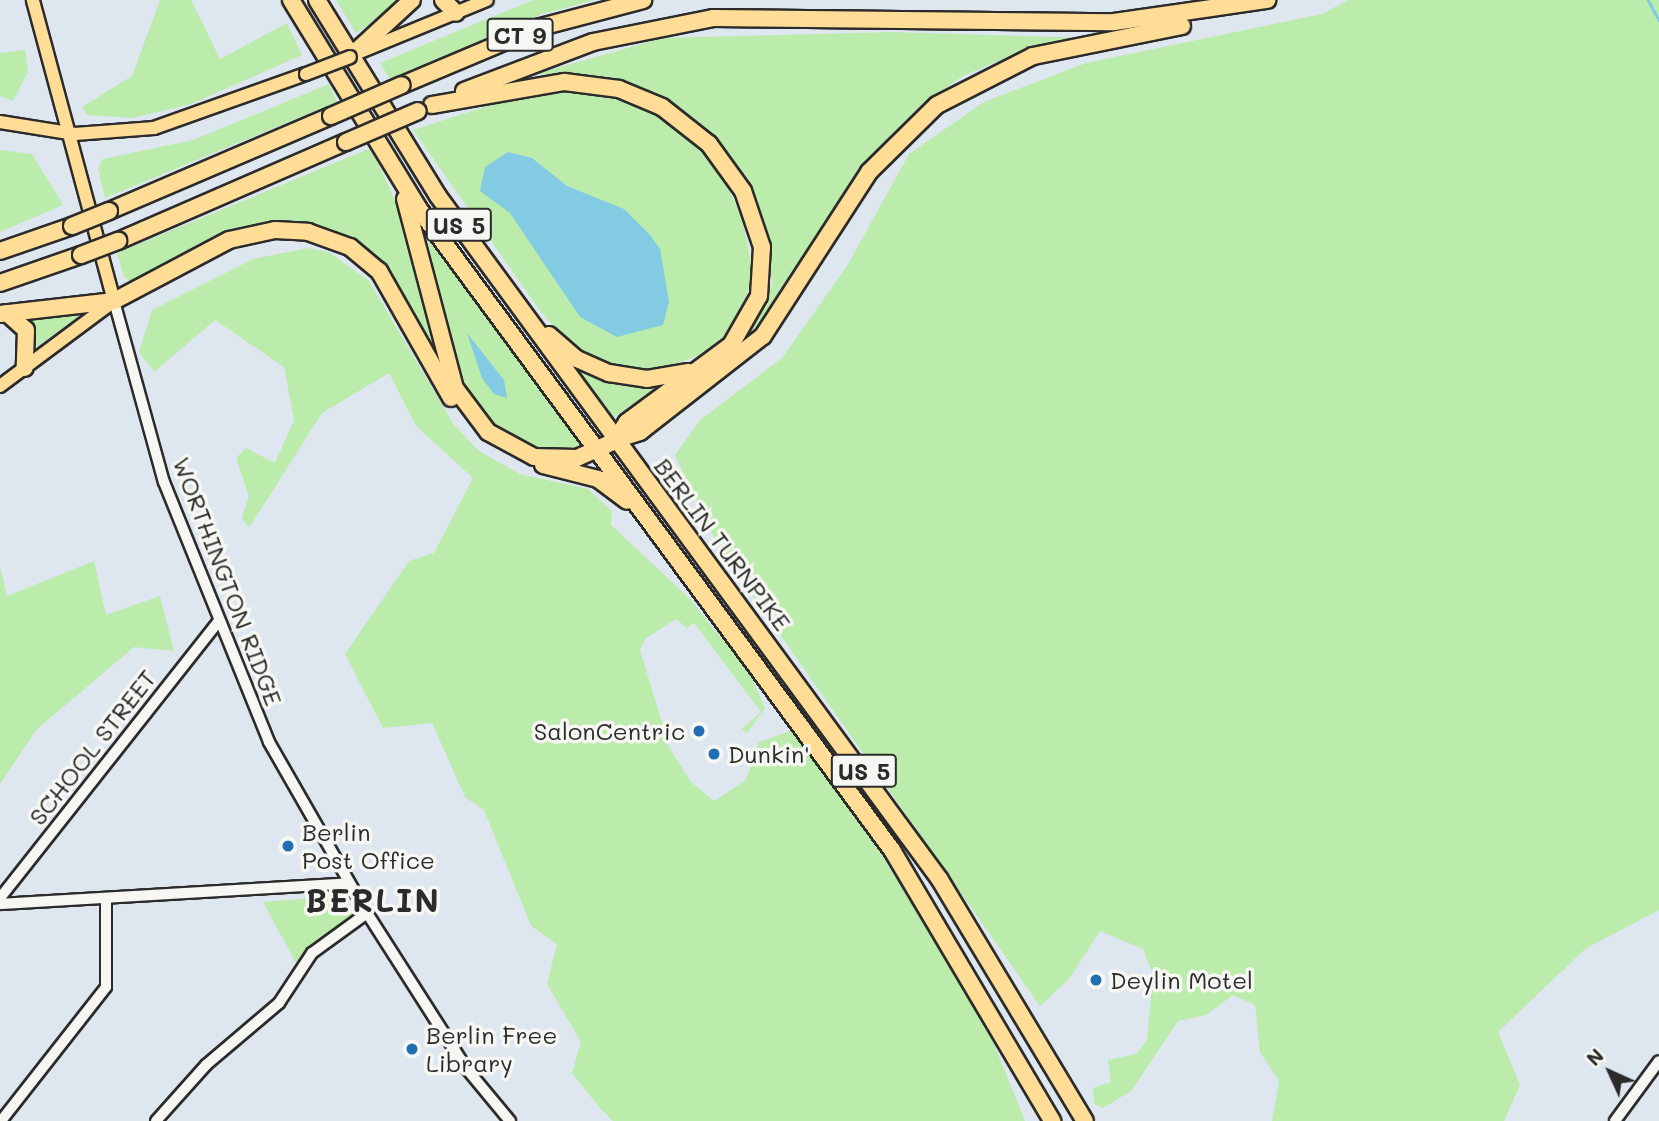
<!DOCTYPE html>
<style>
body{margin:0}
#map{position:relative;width:1659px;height:1121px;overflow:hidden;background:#dee6f0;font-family:Mali,sans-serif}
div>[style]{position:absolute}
.green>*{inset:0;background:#bbecab}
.water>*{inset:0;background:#82cbe3}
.stream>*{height:2.5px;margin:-1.25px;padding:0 1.25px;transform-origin:1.25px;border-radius:1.25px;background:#82cbe3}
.roads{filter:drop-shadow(2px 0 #2b2b2b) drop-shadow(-2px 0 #2b2b2b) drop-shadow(0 2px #2b2b2b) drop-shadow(0 -2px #2b2b2b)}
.minor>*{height:10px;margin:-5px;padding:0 5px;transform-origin:5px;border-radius:5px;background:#f6f6f2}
.major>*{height:12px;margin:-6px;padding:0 6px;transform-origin:6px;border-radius:6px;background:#ffdd96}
.highway>*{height:16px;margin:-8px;padding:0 8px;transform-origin:8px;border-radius:8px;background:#ffdd96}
.bridges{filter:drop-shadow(2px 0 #2b2b2b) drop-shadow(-2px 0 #2b2b2b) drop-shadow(0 2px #2b2b2b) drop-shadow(0 -2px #2b2b2b)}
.major-bridge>*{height:12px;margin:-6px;padding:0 6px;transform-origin:6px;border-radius:6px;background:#ffdd96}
.highway-bridge>*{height:16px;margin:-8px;padding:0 8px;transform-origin:8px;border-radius:8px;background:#ffdd96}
.dots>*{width:19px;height:19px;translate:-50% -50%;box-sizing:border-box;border:4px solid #f6f6f2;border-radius:50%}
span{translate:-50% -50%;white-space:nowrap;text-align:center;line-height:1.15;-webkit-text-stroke:7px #f6f6f2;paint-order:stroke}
.shield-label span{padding:2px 5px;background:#f6f6f2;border:2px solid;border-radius:5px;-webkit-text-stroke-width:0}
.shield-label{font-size:23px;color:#2b2b2b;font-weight:700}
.street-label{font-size:24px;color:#2b2b2b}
.poi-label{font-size:24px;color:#2b2b2b}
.right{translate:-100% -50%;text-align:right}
.left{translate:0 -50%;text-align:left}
.district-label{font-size:32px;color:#2b2b2b;font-weight:700;letter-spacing:2px}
.north{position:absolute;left:1575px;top:1037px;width:70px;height:70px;-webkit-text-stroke:5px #f6f6f2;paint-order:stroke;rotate:315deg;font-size:19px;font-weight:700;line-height:28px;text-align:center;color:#2b2b2b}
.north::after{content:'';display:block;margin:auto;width:24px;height:32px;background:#2b2b2b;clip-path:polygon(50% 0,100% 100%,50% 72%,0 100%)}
</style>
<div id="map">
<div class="green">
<div style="clip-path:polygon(160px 0,191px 0,220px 59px,287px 23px,302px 55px,191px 104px,133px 118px,86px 115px,82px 107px,132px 76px)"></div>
<div style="clip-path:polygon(336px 0,407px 0,356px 33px)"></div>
<div style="clip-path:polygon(533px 0,595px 0,542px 14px,390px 79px,380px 63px)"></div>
<div style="clip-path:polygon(1348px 0,1659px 0,1659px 910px,1585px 949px,1498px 1032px,1520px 1085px,1504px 1121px,1272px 1121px,1279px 1081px,1260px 1052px,1255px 1005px,1233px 995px,1206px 1015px,1178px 1021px,1131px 1091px,1103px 1108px,1094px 1104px,1093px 1088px,1111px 1082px,1108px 1060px,1136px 1054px,1147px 1040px,1153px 975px,1143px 949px,1100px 931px,1069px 979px,1040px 1006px,718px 546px,675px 455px,700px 420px,782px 358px,847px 266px,909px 154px,984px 102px,1086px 63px,1322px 14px)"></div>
<div style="clip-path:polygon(892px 32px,1092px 38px,1011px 56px,963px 76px,919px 107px,862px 168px,778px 310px,751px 334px,772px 284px,768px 240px,753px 193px,730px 155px,702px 127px,646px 91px,608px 79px,536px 74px,663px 38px)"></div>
<div style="clip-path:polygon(25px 50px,28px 72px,13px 101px,0 96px,0 53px)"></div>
<div style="clip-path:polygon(329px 84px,337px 102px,105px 198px,98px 168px,103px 159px,193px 140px)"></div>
<div style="clip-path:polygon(540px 89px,595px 91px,641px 108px,676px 125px,718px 168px,742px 217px,753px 275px,737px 325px,713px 350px,664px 368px,632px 369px,598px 361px,568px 342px,541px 312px,413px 130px)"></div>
<div style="clip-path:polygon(371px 148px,410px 233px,436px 357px,382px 265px,336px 237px,261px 228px,134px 284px,124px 277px,117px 253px)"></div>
<div style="clip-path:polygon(0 150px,32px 154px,63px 205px,0 232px)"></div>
<div style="clip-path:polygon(428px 239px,578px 442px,578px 450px,563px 454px,531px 448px,499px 431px,469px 396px,439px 304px)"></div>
<div style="clip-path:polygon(309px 248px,330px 253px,369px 281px,454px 425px,479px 451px,520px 474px,588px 489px,612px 512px,611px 525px,689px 598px,749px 672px,765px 708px,747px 733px,742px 729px,761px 712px,694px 623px,687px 628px,676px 619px,645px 639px,640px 650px,670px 749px,691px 782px,714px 801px,746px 780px,759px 742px,790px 731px,848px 802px,981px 1012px,1025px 1121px,613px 1121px,599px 1107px,572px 1073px,581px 1042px,547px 984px,557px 944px,531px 926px,484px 810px,465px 797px,432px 723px,383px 728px,345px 654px,409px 561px,434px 553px,473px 478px,416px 426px,389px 373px,322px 413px,249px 528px,242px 518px,249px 496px,236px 458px,246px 448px,275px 463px,294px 420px,284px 367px,215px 320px,154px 372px,139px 352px,152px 310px,253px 259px)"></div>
<div style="clip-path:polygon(87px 311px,36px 347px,21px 317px)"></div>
<div style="clip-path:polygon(570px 363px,656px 383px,659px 386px,613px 418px)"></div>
<div style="clip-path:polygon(94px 561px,106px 615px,160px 596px,174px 651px,134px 647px,37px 729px,0 784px,0 567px,7px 596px)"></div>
<div style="clip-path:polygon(337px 896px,352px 909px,353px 920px,296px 963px,263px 902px)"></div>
</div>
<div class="water">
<div style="clip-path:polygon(508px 152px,532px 158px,567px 186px,624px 209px,650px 235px,660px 249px,669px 302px,663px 325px,617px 337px,580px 317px,510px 213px,480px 191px,485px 167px)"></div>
<div style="clip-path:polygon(467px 333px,504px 380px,507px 398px,494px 394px,482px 378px)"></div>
</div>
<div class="stream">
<div style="left:1648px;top:0;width:23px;rotate:61deg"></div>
</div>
<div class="roads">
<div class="minor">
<div style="left:114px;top:301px;width:188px;rotate:74.6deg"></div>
<div style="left:164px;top:482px;width:280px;rotate:68deg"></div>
<div style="left:269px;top:742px;width:197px;rotate:60.2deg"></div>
<div style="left:367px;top:913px;width:184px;rotate:57.4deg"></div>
<div style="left:466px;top:1068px;width:69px;rotate:50.3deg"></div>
<div style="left:0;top:898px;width:352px;rotate:-51.7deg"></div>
<div style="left:0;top:904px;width:350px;rotate:-3.4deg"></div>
<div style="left:1px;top:1121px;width:170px;rotate:-51.9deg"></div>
<div style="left:106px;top:987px;width:89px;rotate:-90deg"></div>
<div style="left:156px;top:1121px;width:75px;rotate:-48.2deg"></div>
<div style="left:206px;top:1065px;width:96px;rotate:-40.3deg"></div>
<div style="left:279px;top:1003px;width:60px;rotate:-56.6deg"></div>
<div style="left:312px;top:953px;width:68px;rotate:-36deg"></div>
<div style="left:1615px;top:1121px;width:74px;rotate:-53.7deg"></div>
</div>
<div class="major">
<div style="left:360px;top:52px;width:137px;rotate:-22.3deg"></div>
<div style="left:0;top:122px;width:76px;rotate:9.1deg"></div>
<div style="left:75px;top:134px;width:79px;rotate:-4.3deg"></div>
<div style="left:154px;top:128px;width:161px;rotate:-19.6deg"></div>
<div style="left:0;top:386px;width:142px;rotate:-36.7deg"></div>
<div style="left:114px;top:301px;width:312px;rotate:-105.1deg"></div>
</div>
<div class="highway">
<div style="left:291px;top:0;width:245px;rotate:58.5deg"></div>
<div style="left:419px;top:209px;width:797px;rotate:53.58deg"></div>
<div style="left:892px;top:850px;width:315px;rotate:59.4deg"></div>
<div style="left:317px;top:0;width:230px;rotate:58.3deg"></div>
<div style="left:438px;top:196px;width:848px;rotate:53.72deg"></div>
<div style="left:940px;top:880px;width:281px;rotate:59deg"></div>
<div style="left:443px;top:0;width:18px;rotate:45deg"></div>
<div style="left:350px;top:57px;width:84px;rotate:-42.6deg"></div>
<div style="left:402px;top:85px;width:147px;rotate:-22.9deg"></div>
<div style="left:537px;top:28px;width:110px;rotate:-14.8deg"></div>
<div style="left:464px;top:91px;width:138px;rotate:-20.8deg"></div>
<div style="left:593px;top:42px;width:122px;rotate:-11.3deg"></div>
<div style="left:713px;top:18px;width:401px;rotate:0.6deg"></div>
<div style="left:1114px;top:22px;width:155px;rotate:-8.2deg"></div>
<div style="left:405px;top:199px;width:196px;rotate:75.2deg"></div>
<div style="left:455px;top:388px;width:55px;rotate:53.1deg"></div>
<div style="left:488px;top:432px;width:52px;rotate:28.5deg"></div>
<div style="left:534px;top:457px;width:43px;rotate:1.3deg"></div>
<div style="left:577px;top:458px;width:42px;rotate:-24.1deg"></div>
<div style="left:615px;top:441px;width:22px;rotate:-58deg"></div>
<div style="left:627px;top:422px;width:129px;rotate:-36.5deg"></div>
<div style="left:731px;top:345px;width:56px;rotate:-60.3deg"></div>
<div style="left:759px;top:296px;width:49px;rotate:-86.5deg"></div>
<div style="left:762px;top:247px;width:59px;rotate:-108.7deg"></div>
<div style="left:743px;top:191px;width:58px;rotate:-125.9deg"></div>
<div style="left:709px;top:144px;width:60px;rotate:-141.8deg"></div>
<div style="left:662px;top:107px;width:47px;rotate:-157.3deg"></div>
<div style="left:619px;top:89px;width:55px;rotate:-172.7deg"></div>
<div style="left:564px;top:82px;width:134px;rotate:170.1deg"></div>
<div style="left:109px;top:211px;width:241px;rotate:-23.2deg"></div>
<div style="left:118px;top:241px;width:249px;rotate:-23.5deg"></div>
<div style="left:0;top:251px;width:76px;rotate:-19.1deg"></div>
<div style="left:0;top:283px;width:86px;rotate:-19.1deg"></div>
<div style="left:7px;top:313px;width:25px;rotate:42deg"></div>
<div style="left:26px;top:330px;width:38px;rotate:92deg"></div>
<div style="left:0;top:314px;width:115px;rotate:-6.5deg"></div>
<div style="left:114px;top:301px;width:130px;rotate:-27.9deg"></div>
<div style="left:229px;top:240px;width:47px;rotate:-12.3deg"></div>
<div style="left:275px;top:230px;width:33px;rotate:3deg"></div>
<div style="left:308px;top:232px;width:45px;rotate:19.7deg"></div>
<div style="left:350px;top:247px;width:38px;rotate:40deg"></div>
<div style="left:379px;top:271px;width:146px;rotate:60.4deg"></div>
<div style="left:549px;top:335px;width:37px;rotate:41deg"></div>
<div style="left:577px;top:359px;width:35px;rotate:24deg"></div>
<div style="left:609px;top:373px;width:38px;rotate:9deg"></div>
<div style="left:647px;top:379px;width:42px;rotate:-9.7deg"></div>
<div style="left:617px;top:439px;width:24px;rotate:-17deg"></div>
<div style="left:640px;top:432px;width:156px;rotate:-38deg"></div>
<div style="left:763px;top:336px;width:195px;rotate:-57.1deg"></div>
<div style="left:869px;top:172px;width:95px;rotate:-44.6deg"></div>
<div style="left:937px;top:105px;width:108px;rotate:-27deg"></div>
<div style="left:1033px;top:56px;width:152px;rotate:-11.4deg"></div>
<div style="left:543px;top:465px;width:57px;rotate:14.3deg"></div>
<div style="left:598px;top:479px;width:36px;rotate:37deg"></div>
</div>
</div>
<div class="bridges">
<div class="major-bridge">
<div style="left:306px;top:74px;width:47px;rotate:-21.1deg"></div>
</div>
<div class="highway-bridge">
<div style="left:331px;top:116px;width:77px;rotate:-23.6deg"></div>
<div style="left:346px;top:142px;width:78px;rotate:-23.3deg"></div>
<div style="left:72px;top:226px;width:40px;rotate:-22deg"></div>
<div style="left:81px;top:255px;width:40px;rotate:-21deg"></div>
</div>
</div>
<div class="dots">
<div style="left:699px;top:731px;background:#1f6fb2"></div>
<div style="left:714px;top:754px;background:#1f6fb2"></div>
<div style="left:288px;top:846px;background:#1f6fb2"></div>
<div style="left:1096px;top:980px;background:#1f6fb2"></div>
<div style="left:412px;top:1049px;background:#1f6fb2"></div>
</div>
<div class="shield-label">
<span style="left:520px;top:35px">CT 9</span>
<span style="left:459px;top:225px">US 5</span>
<span style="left:864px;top:771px">US 5</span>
</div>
<div class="street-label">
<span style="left:723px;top:544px;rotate:53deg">BERLIN TURNPIKE</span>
<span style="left:228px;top:581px;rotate:69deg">WORTHINGTON RIDGE</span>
<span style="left:92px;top:747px;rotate:-52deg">SCHOOL STREET</span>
</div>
<div class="poi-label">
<span class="right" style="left:685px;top:731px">SalonCentric</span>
<span class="left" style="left:728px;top:754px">Dunkin'</span>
<span class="left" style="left:302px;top:846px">Berlin<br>Post Office</span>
<span class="left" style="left:1110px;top:980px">Deylin Motel</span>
<span class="left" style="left:426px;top:1049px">Berlin Free<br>Library</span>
</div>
<div class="district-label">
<span style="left:373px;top:899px">BERLIN</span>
</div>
<div class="north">N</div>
</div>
